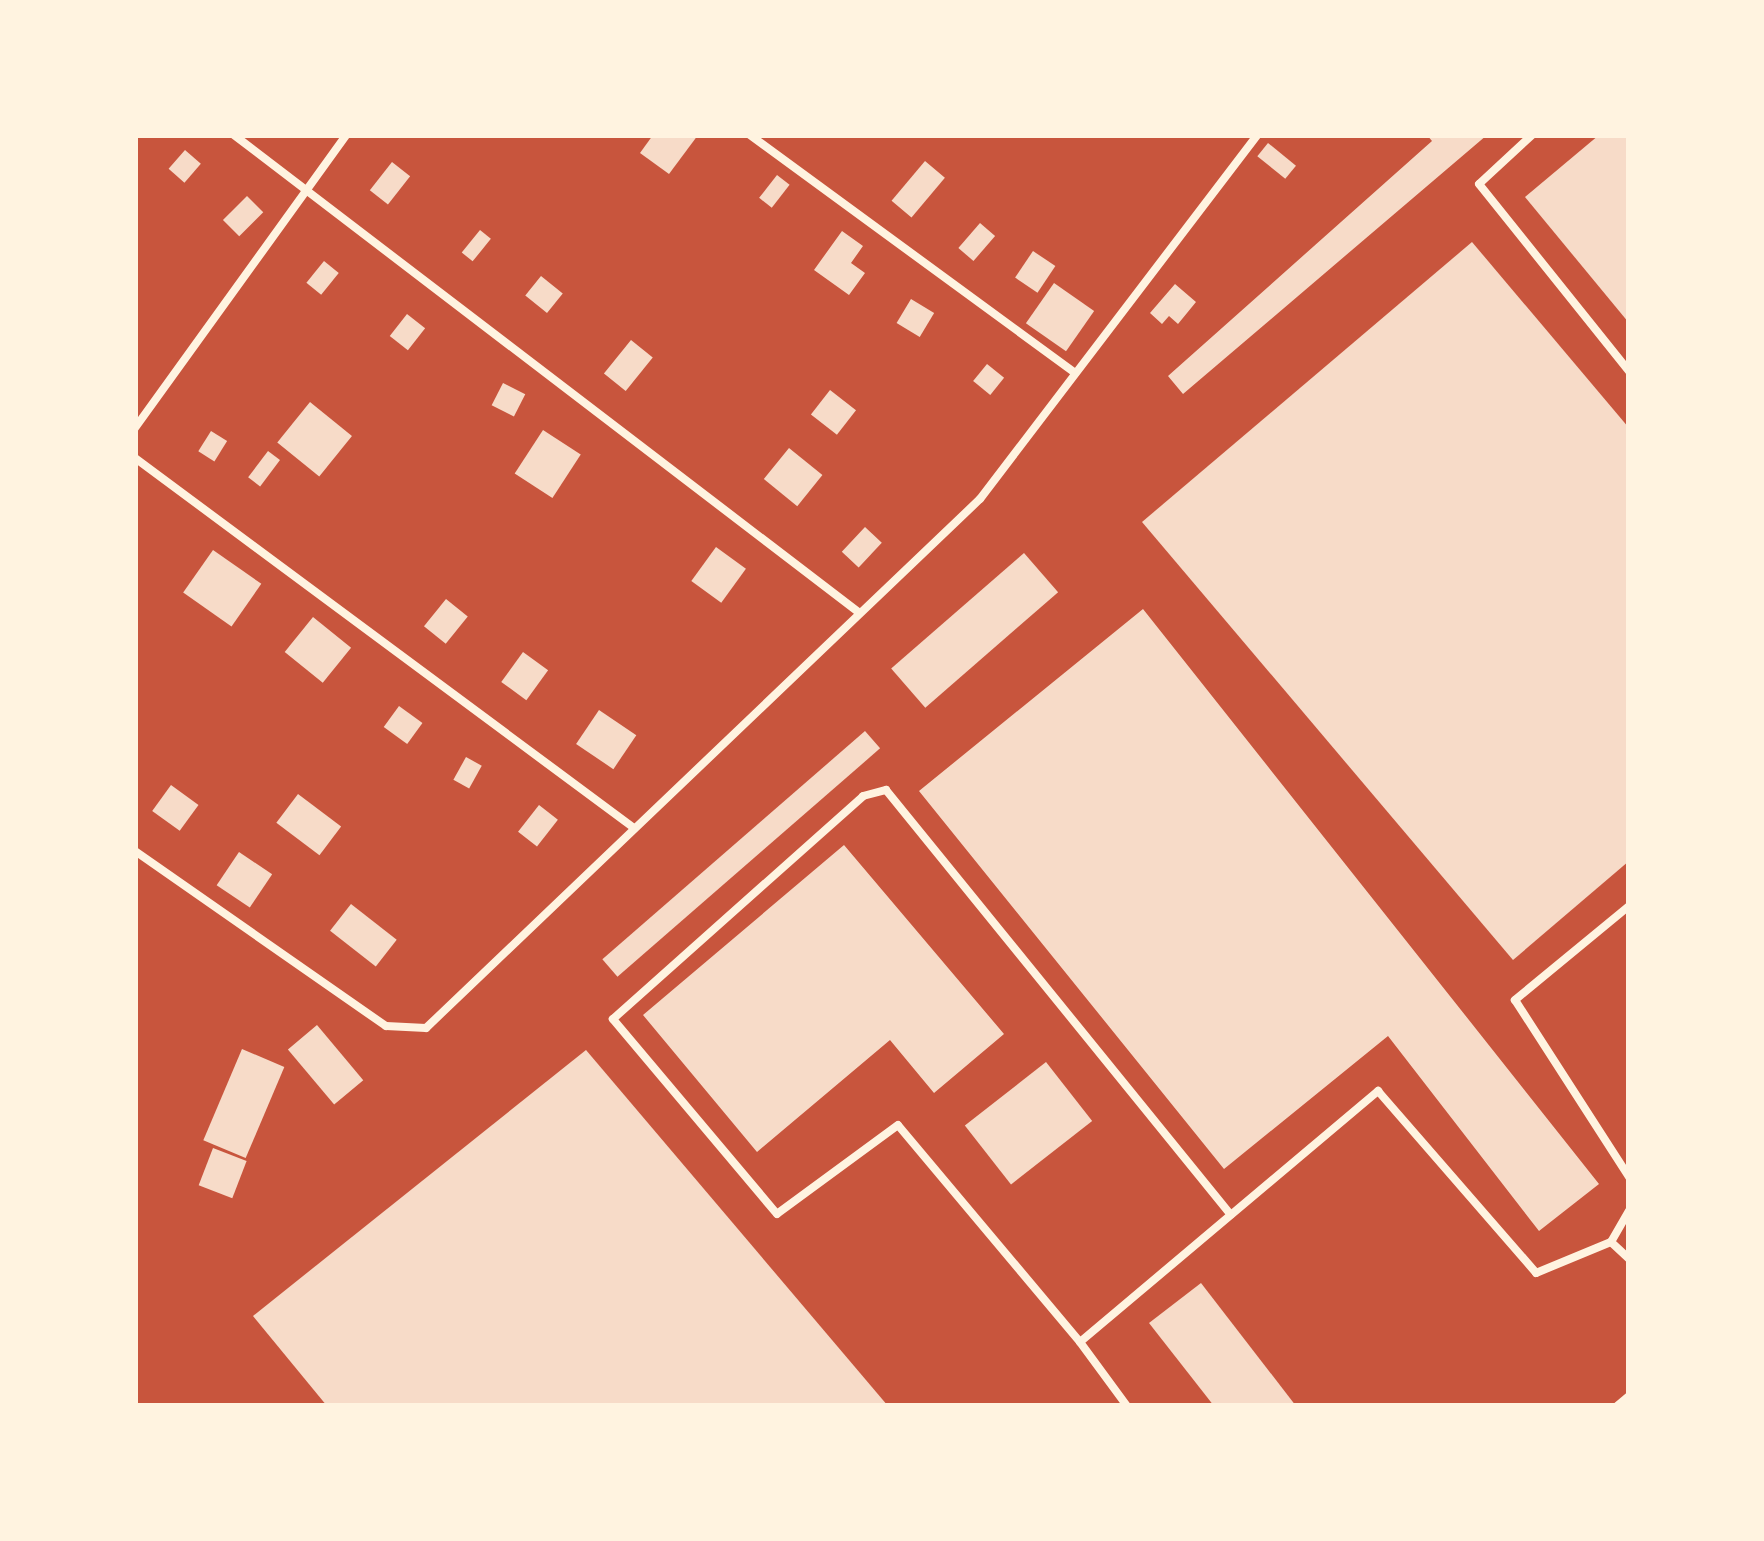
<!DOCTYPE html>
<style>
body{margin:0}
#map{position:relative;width:1764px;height:1541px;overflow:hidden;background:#c8553d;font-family:"PT Sans Narrow",sans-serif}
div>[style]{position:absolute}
.building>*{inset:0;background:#f7dbc8;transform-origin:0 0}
.service>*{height:8px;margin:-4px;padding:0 4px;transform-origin:4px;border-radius:4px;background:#fff3e0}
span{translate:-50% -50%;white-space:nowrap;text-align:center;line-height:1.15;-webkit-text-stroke:9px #fff3e0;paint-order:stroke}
.frame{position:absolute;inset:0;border:138px solid #fff3e0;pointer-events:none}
</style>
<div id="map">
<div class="building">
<div style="clip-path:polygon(653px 135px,698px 135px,669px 174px,640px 153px)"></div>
<div style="clip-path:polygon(1427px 135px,1487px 135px,1183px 394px,1168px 376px,1432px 141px)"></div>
<div style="clip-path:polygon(1599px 135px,1629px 135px,1629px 323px,1525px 197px)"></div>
<div style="left:1268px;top:143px;width:36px;height:17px;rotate:39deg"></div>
<div style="left:185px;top:150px;width:21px;height:25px;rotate:41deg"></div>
<div style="left:925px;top:161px;width:26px;height:52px;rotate:40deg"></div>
<div style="left:392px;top:162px;width:23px;height:36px;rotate:38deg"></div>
<div style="left:777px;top:175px;width:16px;height:29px;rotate:38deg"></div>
<div style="left:247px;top:196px;width:23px;height:34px;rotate:45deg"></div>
<div style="left:980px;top:223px;width:20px;height:33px;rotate:41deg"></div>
<div style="left:480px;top:230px;width:14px;height:29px;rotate:39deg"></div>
<div style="clip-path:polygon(842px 231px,863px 246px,851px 263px,865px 273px,849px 295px,814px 270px)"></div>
<div style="clip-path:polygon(1472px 242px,1629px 428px,1629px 861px,1513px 960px,1142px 522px)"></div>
<div style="left:1033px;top:251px;width:27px;height:32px;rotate:34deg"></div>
<div style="left:324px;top:261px;width:19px;height:28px;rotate:39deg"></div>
<div style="left:541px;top:276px;width:28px;height:25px;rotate:39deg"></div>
<div style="left:1054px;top:283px;width:49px;height:49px;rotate:35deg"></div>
<div style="clip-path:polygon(1175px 284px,1196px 302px,1178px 324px,1169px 316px,1162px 324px,1150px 313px)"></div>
<div style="left:911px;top:299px;width:27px;height:28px;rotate:31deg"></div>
<div style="left:407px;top:314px;width:23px;height:28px;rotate:38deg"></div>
<div style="left:631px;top:340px;width:28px;height:43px;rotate:39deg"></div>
<div style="left:987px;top:364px;width:22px;height:22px;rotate:39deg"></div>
<div style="left:503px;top:383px;width:25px;height:25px;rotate:27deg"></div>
<div style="left:830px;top:390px;width:33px;height:31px;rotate:38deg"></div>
<div style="left:310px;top:402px;width:54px;height:52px;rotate:39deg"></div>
<div style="left:543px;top:430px;width:45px;height:52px;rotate:33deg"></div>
<div style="left:211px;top:431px;width:19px;height:24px;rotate:32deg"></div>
<div style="left:789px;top:448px;width:43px;height:40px;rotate:39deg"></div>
<div style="left:268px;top:451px;width:15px;height:33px;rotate:37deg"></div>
<div style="left:865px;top:527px;width:23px;height:34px;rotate:43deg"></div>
<div style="left:716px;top:547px;width:37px;height:42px;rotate:36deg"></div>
<div style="left:213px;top:550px;width:59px;height:52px;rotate:35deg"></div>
<div style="left:1024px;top:553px;width:52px;height:176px;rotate:49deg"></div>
<div style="left:446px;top:599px;width:28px;height:35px;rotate:39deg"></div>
<div style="clip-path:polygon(1143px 609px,1599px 1184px,1539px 1231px,1388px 1036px,1224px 1169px,919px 791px)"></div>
<div style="left:313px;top:617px;width:49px;height:45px;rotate:39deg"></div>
<div style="left:523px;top:652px;width:31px;height:37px;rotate:36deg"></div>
<div style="left:399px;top:706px;width:29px;height:26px;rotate:36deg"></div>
<div style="left:599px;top:710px;width:45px;height:41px;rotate:34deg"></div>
<div style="left:865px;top:731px;width:23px;height:348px;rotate:49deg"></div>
<div style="left:466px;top:757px;width:18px;height:26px;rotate:29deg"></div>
<div style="left:171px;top:785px;width:34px;height:32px;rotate:36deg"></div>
<div style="left:298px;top:794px;width:54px;height:36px;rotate:37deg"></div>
<div style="left:539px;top:805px;width:24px;height:34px;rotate:38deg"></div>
<div style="clip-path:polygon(844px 845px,1004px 1034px,934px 1093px,890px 1040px,757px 1152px,643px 1015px)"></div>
<div style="left:239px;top:852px;width:40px;height:40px;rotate:34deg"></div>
<div style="left:351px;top:904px;width:58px;height:34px;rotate:38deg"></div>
<div style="left:317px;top:1025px;width:72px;height:38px;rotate:50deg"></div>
<div style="left:242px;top:1049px;width:46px;height:99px;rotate:23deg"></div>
<div style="clip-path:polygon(586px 1050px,888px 1406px,327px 1406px,253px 1316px)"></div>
<div style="left:1046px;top:1062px;width:75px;height:103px;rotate:52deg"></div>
<div style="left:213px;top:1148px;width:36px;height:40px;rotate:21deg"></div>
<div style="clip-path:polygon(1201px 1283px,1296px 1406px,1214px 1406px,1149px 1323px)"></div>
</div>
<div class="service">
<div style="left:234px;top:135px;width:784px;rotate:37.38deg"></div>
<div style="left:750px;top:135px;width:403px;rotate:36.2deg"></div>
<div style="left:1532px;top:135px;width:72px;rotate:137.2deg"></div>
<div style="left:1479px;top:184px;width:240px;rotate:51.3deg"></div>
<div style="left:135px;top:428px;width:361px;rotate:-54.2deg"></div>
<div style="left:135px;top:458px;width:621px;rotate:36.56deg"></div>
<div style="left:135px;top:851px;width:306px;rotate:34.9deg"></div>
<div style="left:386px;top:1026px;width:40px;rotate:2.9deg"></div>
<div style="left:426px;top:1028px;width:766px;rotate:-43.68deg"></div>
<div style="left:980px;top:499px;width:457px;rotate:-52.7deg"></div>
<div style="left:1629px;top:906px;width:148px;rotate:140.5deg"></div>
<div style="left:1515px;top:1000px;width:211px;rotate:57.2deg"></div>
<div style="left:1611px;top:1242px;width:25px;rotate:43deg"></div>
<div style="left:1080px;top:1342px;width:283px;rotate:-130deg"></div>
<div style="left:898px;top:1125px;width:150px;rotate:143.7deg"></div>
<div style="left:777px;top:1214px;width:255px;rotate:-130.1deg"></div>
<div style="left:613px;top:1019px;width:335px;rotate:-41.7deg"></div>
<div style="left:863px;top:796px;width:24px;rotate:-15deg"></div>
<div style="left:886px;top:790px;width:547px;rotate:50.93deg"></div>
<div style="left:1127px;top:1406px;width:79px;rotate:-126.3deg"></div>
<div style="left:1080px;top:1342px;width:390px;rotate:-40.1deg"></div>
<div style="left:1378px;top:1091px;width:241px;rotate:49deg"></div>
<div style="left:1536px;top:1273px;width:81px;rotate:-22.5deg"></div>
<div style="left:1611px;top:1242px;width:36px;rotate:-60deg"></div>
<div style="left:1617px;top:1406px;width:16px;rotate:-40deg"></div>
</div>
<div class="frame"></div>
</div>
